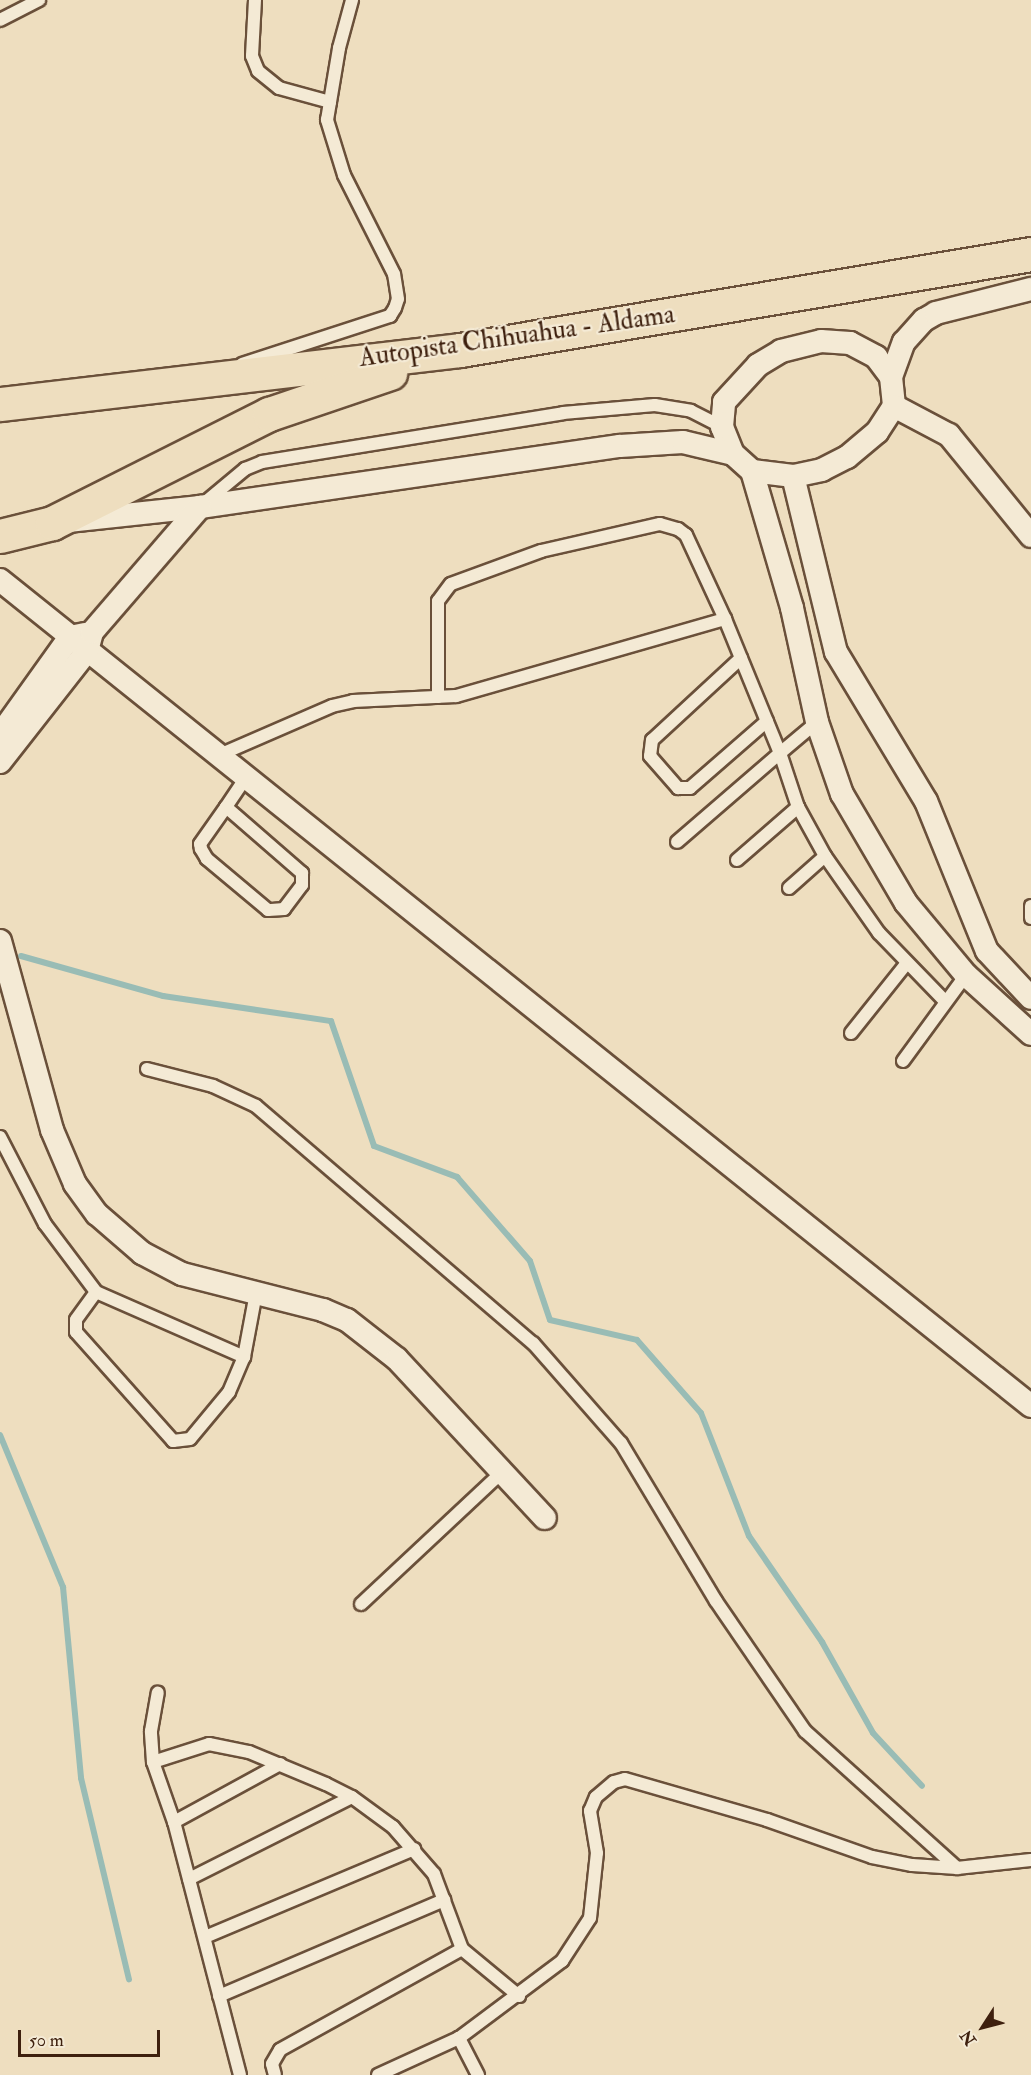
<!DOCTYPE html>
<style>
body{margin:0}
#map{position:relative;width:1031px;height:2075px;overflow:hidden;background:#eedebf;font-family:"IM FELL Double Pica",serif}
div>[style]{position:absolute}
.stream>*{height:6px;margin:-3px;padding:0 3px;transform-origin:3px;border-radius:3px;background:#99bcb5}
.roads{filter:drop-shadow(2px 0 #6a503a) drop-shadow(-2px 0 #6a503a) drop-shadow(0 2px #6a503a) drop-shadow(0 -2px #6a503a)}
.service>*{height:12px;margin:-6px;padding:0 6px;transform-origin:6px;border-radius:6px;background:#f4ead5}
.minor>*{height:22px;margin:-11px;padding:0 11px;transform-origin:11px;border-radius:11px;background:#f4ead5}
.trunk>*{height:33px;margin:-16.5px;padding:0 16.5px;transform-origin:16.5px;border-radius:16.5px;background:#eedebf}
span{translate:-50% -50%;white-space:nowrap;text-align:center;line-height:1.15;-webkit-text-stroke:4.5px #f4ead5;paint-order:stroke}
.street-label{font-size:26px;color:#3e200e}
.north{position:absolute;left:953px;top:1997px;width:60px;height:60px;-webkit-text-stroke:4px #f4ead5;paint-order:stroke;rotate:234deg;font-size:16px;font-weight:700;line-height:24px;text-align:center;color:#3e200e}
.north::after{content:'';display:block;margin:auto;width:21px;height:27px;background:#3e200e;clip-path:polygon(50% 0,100% 100%,50% 72%,0 100%)}
.scale{position:absolute;left:18px;top:2030px;width:142px;height:27px;box-sizing:border-box;border:3px solid #3e200e;border-top:0;padding-left:8px;font-size:18px;line-height:21px;white-space:nowrap;color:#3e200e;-webkit-text-stroke:4px #f4ead5;paint-order:stroke}
</style>
<div id="map">
<div class="stream">
<div style="left:21px;top:956px;width:148px;rotate:15.7deg"></div>
<div style="left:163px;top:996px;width:170px;rotate:8.5deg"></div>
<div style="left:331px;top:1021px;width:132px;rotate:71deg"></div>
<div style="left:374px;top:1146px;width:89px;rotate:20.5deg"></div>
<div style="left:457px;top:1177px;width:111px;rotate:49deg"></div>
<div style="left:530px;top:1261px;width:62px;rotate:71.3deg"></div>
<div style="left:550px;top:1320px;width:89px;rotate:12.9deg"></div>
<div style="left:637px;top:1340px;width:97px;rotate:48.8deg"></div>
<div style="left:701px;top:1413px;width:132px;rotate:68.7deg"></div>
<div style="left:749px;top:1536px;width:129px;rotate:55.4deg"></div>
<div style="left:822px;top:1642px;width:104px;rotate:60.7deg"></div>
<div style="left:873px;top:1733px;width:72px;rotate:47.2deg"></div>
<div style="left:0;top:1435px;width:165px;rotate:67.5deg"></div>
<div style="left:63px;top:1587px;width:192px;rotate:84.6deg"></div>
<div style="left:81px;top:1778px;width:207px;rotate:76.6deg"></div>
</div>
<div class="roads">
<div class="service">
<div style="left:255px;top:0;width:56px;rotate:93.1deg"></div>
<div style="left:252px;top:56px;width:16px;rotate:68deg"></div>
<div style="left:258px;top:71px;width:27px;rotate:39deg"></div>
<div style="left:279px;top:88px;width:53px;rotate:15.4deg"></div>
<div style="left:0;top:20px;width:44px;rotate:-27.1deg"></div>
<div style="left:242px;top:364px;width:156px;rotate:-18deg"></div>
<div style="left:390px;top:316px;width:9px;rotate:-58deg"></div>
<div style="left:395px;top:308px;width:9px;rotate:-72deg"></div>
<div style="left:398px;top:299px;width:25px;rotate:-99deg"></div>
<div style="left:394px;top:274px;width:111px;rotate:-116.8deg"></div>
<div style="left:344px;top:175px;width:58px;rotate:-107.2deg"></div>
<div style="left:327px;top:120px;width:73px;rotate:-80.5deg"></div>
<div style="left:339px;top:48px;width:50px;rotate:-74.8deg"></div>
<div style="left:203px;top:504px;width:55px;rotate:-39.8deg"></div>
<div style="left:245px;top:469px;width:18px;rotate:-22deg"></div>
<div style="left:262px;top:462px;width:305px;rotate:-9.2deg"></div>
<div style="left:563px;top:413px;width:92px;rotate:-5deg"></div>
<div style="left:655px;top:405px;width:36px;rotate:9deg"></div>
<div style="left:691px;top:411px;width:35px;rotate:27deg"></div>
<div style="left:741px;top:658px;width:121px;rotate:137.3deg"></div>
<div style="left:652px;top:740px;width:16px;rotate:97deg"></div>
<div style="left:650px;top:756px;width:43px;rotate:48.8deg"></div>
<div style="left:678px;top:788px;width:12px"></div>
<div style="left:690px;top:788px;width:102px;rotate:-41deg"></div>
<div style="left:438px;top:697px;width:96px;rotate:-90deg"></div>
<div style="left:438px;top:601px;width:21px;rotate:-53deg"></div>
<div style="left:451px;top:584px;width:96px;rotate:-20.1deg"></div>
<div style="left:541px;top:551px;width:122px;rotate:-12.8deg"></div>
<div style="left:660px;top:524px;width:19px;rotate:16deg"></div>
<div style="left:678px;top:529px;width:10px;rotate:37deg"></div>
<div style="left:686px;top:535px;width:93px;rotate:65.1deg"></div>
<div style="left:725px;top:619px;width:145px;rotate:67.7deg"></div>
<div style="left:780px;top:753px;width:136px;rotate:139.2deg"></div>
<div style="left:817px;top:722px;width:48px;rotate:140deg"></div>
<div style="left:780px;top:753px;width:57px;rotate:71.6deg"></div>
<div style="left:798px;top:807px;width:56px;rotate:61.1deg"></div>
<div style="left:825px;top:856px;width:94px;rotate:55deg"></div>
<div style="left:879px;top:933px;width:95px;rotate:45.9deg"></div>
<div style="left:217px;top:756px;width:125px;rotate:-23.5deg"></div>
<div style="left:332px;top:706px;width:22px;rotate:-13deg"></div>
<div style="left:353px;top:701px;width:103px;rotate:-2.8deg"></div>
<div style="left:456px;top:696px;width:280px;rotate:-16deg"></div>
<div style="left:226px;top:807px;width:101px;rotate:41deg"></div>
<div style="left:302px;top:873px;width:12px;rotate:90deg"></div>
<div style="left:302px;top:885px;width:30px;rotate:127deg"></div>
<div style="left:284px;top:909px;width:16px;rotate:176deg"></div>
<div style="left:268px;top:910px;width:80px;rotate:-140.1deg"></div>
<div style="left:207px;top:859px;width:12px;rotate:-121deg"></div>
<div style="left:201px;top:849px;width:5px;rotate:-101deg"></div>
<div style="left:200px;top:844px;width:45px;rotate:-54.9deg"></div>
<div style="left:226px;top:807px;width:36px;rotate:-56deg"></div>
<div style="left:737px;top:860px;width:81px;rotate:-41deg"></div>
<div style="left:789px;top:888px;width:48px;rotate:-41.6deg"></div>
<div style="left:1031px;top:906px;width:12px;rotate:90deg"></div>
<div style="left:851px;top:1033px;width:88px;rotate:-51.4deg"></div>
<div style="left:903px;top:1061px;width:107px;rotate:-53.8deg"></div>
<div style="left:147px;top:1069px;width:68px;rotate:14.4deg"></div>
<div style="left:213px;top:1086px;width:47px;rotate:24.9deg"></div>
<div style="left:256px;top:1106px;width:365px;rotate:40.6deg"></div>
<div style="left:533px;top:1343px;width:133px;rotate:48.7deg"></div>
<div style="left:621px;top:1443px;width:184px;rotate:59deg"></div>
<div style="left:716px;top:1601px;width:158px;rotate:55.6deg"></div>
<div style="left:805px;top:1731px;width:205px;rotate:42deg"></div>
<div style="left:0;top:1137px;width:98px;rotate:62.7deg"></div>
<div style="left:45px;top:1224px;width:85px;rotate:53.1deg"></div>
<div style="left:96px;top:1292px;width:34px;rotate:126deg"></div>
<div style="left:76px;top:1320px;width:12px;rotate:90deg"></div>
<div style="left:76px;top:1332px;width:146px;rotate:48.3deg"></div>
<div style="left:173px;top:1441px;width:17px;rotate:-7deg"></div>
<div style="left:190px;top:1439px;width:61px;rotate:-50.3deg"></div>
<div style="left:229px;top:1392px;width:38px;rotate:-67deg"></div>
<div style="left:244px;top:1357px;width:65px;rotate:-79.4deg"></div>
<div style="left:96px;top:1292px;width:162px;rotate:23.7deg"></div>
<div style="left:361px;top:1604px;width:193px;rotate:-43.1deg"></div>
<div style="left:153px;top:1762px;width:31px;rotate:-94deg"></div>
<div style="left:151px;top:1731px;width:39px;rotate:-80deg"></div>
<div style="left:174px;top:1822px;width:121px;rotate:-28.7deg"></div>
<div style="left:189px;top:1879px;width:182px;rotate:-26.7deg"></div>
<div style="left:205px;top:1937px;width:227px;rotate:-22.8deg"></div>
<div style="left:462px;top:1949px;width:74px;rotate:39.5deg"></div>
<div style="left:219px;top:1996px;width:245px;rotate:-23.1deg"></div>
<div style="left:240px;top:2075px;width:261px;rotate:-104.6deg"></div>
<div style="left:174px;top:1822px;width:64px;rotate:-109.3deg"></div>
<div style="left:153px;top:1762px;width:59px;rotate:-17.8deg"></div>
<div style="left:209px;top:1744px;width:41px;rotate:11.3deg"></div>
<div style="left:249px;top:1752px;width:83px;rotate:22.6deg"></div>
<div style="left:326px;top:1784px;width:29px;rotate:27deg"></div>
<div style="left:352px;top:1797px;width:51px;rotate:36.2deg"></div>
<div style="left:393px;top:1827px;width:62px;rotate:48.9deg"></div>
<div style="left:434px;top:1874px;width:80px;rotate:69.5deg"></div>
<div style="left:462px;top:1949px;width:208px;rotate:151deg"></div>
<div style="left:280px;top:2050px;width:16px;rotate:120deg"></div>
<div style="left:272px;top:2064px;width:11px;rotate:75deg"></div>
<div style="left:378px;top:2075px;width:89px;rotate:-24.6deg"></div>
<div style="left:478px;top:2075px;width:42px;rotate:-117.2deg"></div>
<div style="left:459px;top:2038px;width:129px;rotate:-36.8deg"></div>
<div style="left:562px;top:1961px;width:51px;rotate:-56.9deg"></div>
<div style="left:590px;top:1918px;width:65px;rotate:-83.9deg"></div>
<div style="left:597px;top:1853px;width:43px;rotate:-99.5deg"></div>
<div style="left:590px;top:1811px;width:15px;rotate:-67deg"></div>
<div style="left:596px;top:1797px;width:23px;rotate:-40deg"></div>
<div style="left:614px;top:1782px;width:11px;rotate:-15deg"></div>
<div style="left:625px;top:1779px;width:148px;rotate:16.1deg"></div>
<div style="left:767px;top:1820px;width:111px;rotate:19.4deg"></div>
<div style="left:872px;top:1857px;width:41px;rotate:11.3deg"></div>
<div style="left:912px;top:1865px;width:45px;rotate:3.8deg"></div>
<div style="left:957px;top:1868px;width:74px;rotate:-6.2deg"></div>
</div>
<div class="minor">
<div style="left:821px;top:341px;width:29px;rotate:4deg"></div>
<div style="left:850px;top:343px;width:30px;rotate:28deg"></div>
<div style="left:876px;top:357px;width:25px;rotate:53deg"></div>
<div style="left:891px;top:377px;width:29px;rotate:84deg"></div>
<div style="left:894px;top:406px;width:31px;rotate:123deg"></div>
<div style="left:877px;top:432px;width:39px;rotate:140deg"></div>
<div style="left:847px;top:457px;width:28px;rotate:153deg"></div>
<div style="left:822px;top:470px;width:30px;rotate:168deg"></div>
<div style="left:793px;top:476px;width:41px;rotate:-173deg"></div>
<div style="left:752px;top:471px;width:25px;rotate:-138deg"></div>
<div style="left:733px;top:454px;width:29px;rotate:-112deg"></div>
<div style="left:722px;top:427px;width:25px;rotate:-85deg"></div>
<div style="left:724px;top:402px;width:50px;rotate:-47.4deg"></div>
<div style="left:758px;top:365px;width:27px;rotate:-31deg"></div>
<div style="left:781px;top:351px;width:41px;rotate:-14deg"></div>
<div style="left:891px;top:377px;width:37px;rotate:-70deg"></div>
<div style="left:904px;top:342px;width:30px;rotate:-48deg"></div>
<div style="left:924px;top:320px;width:14px;rotate:-30deg"></div>
<div style="left:936px;top:313px;width:98px;rotate:-14.2deg"></div>
<div style="left:894px;top:406px;width:62px;rotate:27.8deg"></div>
<div style="left:949px;top:435px;width:130px;rotate:50.9deg"></div>
<div style="left:752px;top:471px;width:143px;rotate:73.7deg"></div>
<div style="left:792px;top:608px;width:117px;rotate:77.6deg"></div>
<div style="left:817px;top:722px;width:76px;rotate:70.9deg"></div>
<div style="left:842px;top:794px;width:126px;rotate:59.6deg"></div>
<div style="left:906px;top:903px;width:94px;rotate:50.2deg"></div>
<div style="left:966px;top:975px;width:88px;rotate:42.2deg"></div>
<div style="left:793px;top:476px;width:181px;rotate:76.3deg"></div>
<div style="left:836px;top:652px;width:174px;rotate:58.9deg"></div>
<div style="left:926px;top:801px;width:162px;rotate:67.9deg"></div>
<div style="left:987px;top:951px;width:64px;rotate:46.9deg"></div>
<div style="left:68px;top:521px;width:133px;rotate:-6.1deg"></div>
<div style="left:200px;top:507px;width:424px;rotate:-8.3deg"></div>
<div style="left:620px;top:446px;width:63px;rotate:-3.6deg"></div>
<div style="left:683px;top:442px;width:51px;rotate:13.5deg"></div>
<div style="left:0;top:580px;width:1321px;rotate:38.7deg"></div>
<div style="left:0;top:735px;width:120px;rotate:-54.5deg"></div>
<div style="left:70px;top:637px;width:15px;rotate:-11deg"></div>
<div style="left:0;top:762px;width:141px;rotate:-51.9deg"></div>
<div style="left:87px;top:651px;width:20px;rotate:-75deg"></div>
<div style="left:92px;top:632px;width:165px;rotate:-49.2deg"></div>
<div style="left:0;top:941px;width:196px;rotate:74.6deg"></div>
<div style="left:52px;top:1130px;width:59px;rotate:66.9deg"></div>
<div style="left:75px;top:1184px;width:37px;rotate:54deg"></div>
<div style="left:97px;top:1214px;width:60px;rotate:40.9deg"></div>
<div style="left:142px;top:1253px;width:45px;rotate:27.7deg"></div>
<div style="left:182px;top:1274px;width:146px;rotate:14.3deg"></div>
<div style="left:323px;top:1310px;width:26px;rotate:23deg"></div>
<div style="left:347px;top:1320px;width:63px;rotate:38deg"></div>
<div style="left:397px;top:1359px;width:217px;rotate:47.1deg"></div>
</div>
<div class="trunk">
<div style="left:0;top:404px;width:463px;rotate:-6.7deg"></div>
<div style="left:460px;top:350px;width:579px;rotate:-9.54deg"></div>
<div style="left:0;top:536px;width:54px;rotate:-14deg"></div>
<div style="left:52px;top:523px;width:243px;rotate:-26.7deg"></div>
<div style="left:269px;top:414px;width:128px;rotate:-18.7deg"></div>
</div>
</div>
<div class="street-label">
<span style="left:517px;top:337px;rotate:-8deg">Autopista Chihuahua - Aldama</span>
</div>
<div class="north">N</div>
<div class="scale">50 m</div>
</div>
